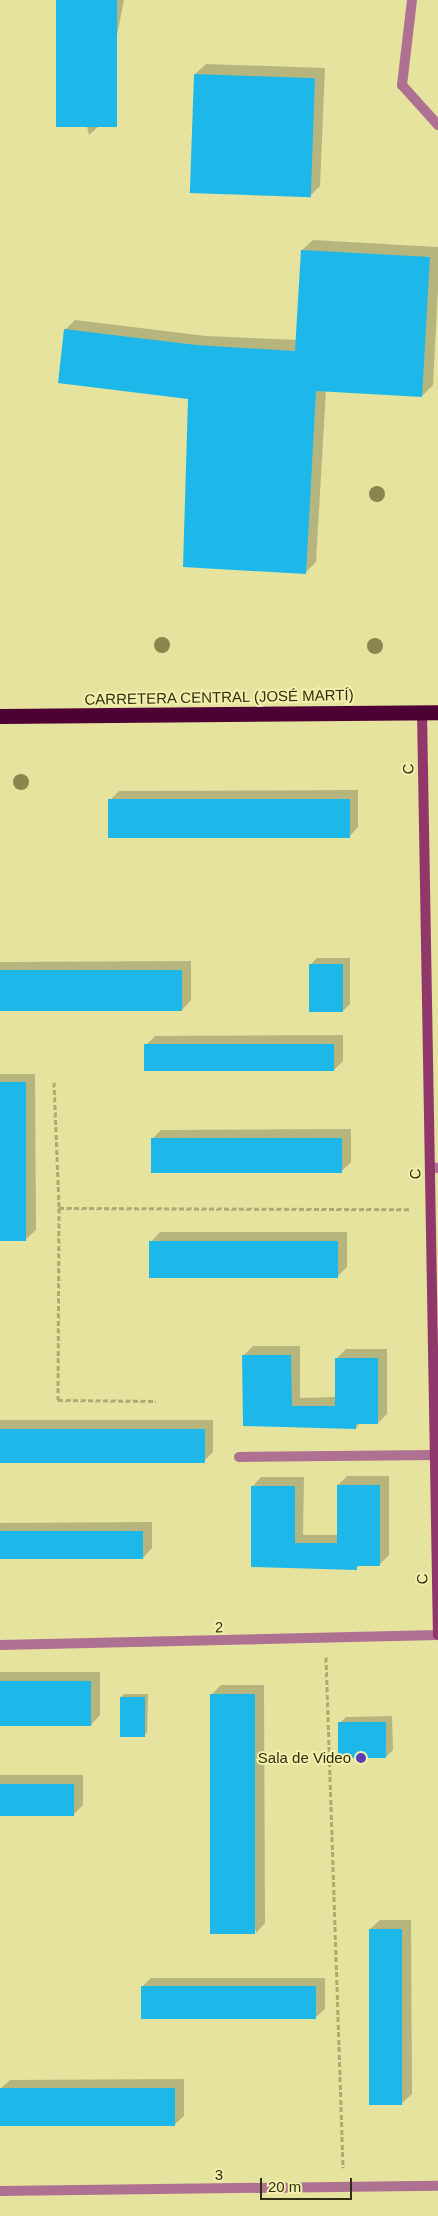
<!DOCTYPE html>
<meta charset="utf-8">
<style>
body{margin:0}
#map{position:relative;width:438px;height:2216px;overflow:hidden;background:#e5e39e;font-family:Arial,sans-serif}
div>[style]{position:absolute}
.shadow>*{inset:0;background:#0003}
.building>*{inset:0;background:#1db8e9;transform-origin:0 0}
.path>*{height:3px;margin-top:-1.5px;transform-origin:0;background:repeating-linear-gradient(90deg,#acab72 0 5px,transparent 0 7.5px)}
.lane>*{height:10px;margin:-5px;padding:0 5px;transform-origin:5px;border-radius:5px;background:#ae7192}
.street>*{height:10px;margin:-5px;padding:0 5px;transform-origin:5px;border-radius:5px;background:#ae7192}
.secondary>*{height:10px;margin:-5px;padding:0 5px;transform-origin:5px;border-radius:5px;background:#90386c}
.highway>*{height:15px;margin:-7.5px;padding:0 7.5px;transform-origin:7.5px;border-radius:7.5px;background:#4e0135}
.trees>*{width:16px;height:16px;margin:-8px;border-radius:50%;background:#88864c}
.dots>*{width:14px;height:14px;translate:-50% -50%;box-sizing:border-box;border:2px solid #f2f0aa;border-radius:50%}
span{translate:-50% -50%;white-space:nowrap;text-align:center;line-height:1.15;-webkit-text-stroke:4px #f2f0aa;paint-order:stroke}
.street-label{font-size:15px;color:#302f13}
.poi-label{font-size:15px;color:#302f13}
.right{translate:-100% -50%;text-align:right}
.scale{position:absolute;left:260px;top:2178px;width:92px;height:22px;box-sizing:border-box;border:2px solid #302f13;border-top:0;padding-left:6px;font-size:15px;line-height:18px;white-space:nowrap;color:#302f13;-webkit-text-stroke:4px #f2f0aa;paint-order:stroke}
</style>
<div id="map">
<div class="shadow">
<div style="clip-path:polygon(57px 0,124px 0,99px 126px,89px 135px)"></div>
<div style="clip-path:polygon(206px 64px,325px 68px,320px 186px,309px 197px,195px 74px)"></div>
<div style="clip-path:polygon(313px 240px,438px 247px,438px 289px,433px 385px,422px 396px,326px 390px,316px 562px,305px 573px,190px 398px,65px 330px,75px 320px,206px 336px,297px 340px,302px 250px)"></div>
<div style="clip-path:polygon(358px 790px,358px 827px,349px 837px,109px 801px,119px 791px)"></div>
<div style="clip-path:polygon(317px 958px,350px 958px,350px 1004px,343px 1011px,310px 965px)"></div>
<div style="clip-path:polygon(191px 961px,191px 1000px,182px 1010px,0 1010px,0 962px)"></div>
<div style="clip-path:polygon(343px 1035px,343px 1061px,334px 1070px,146px 1045px,155px 1036px)"></div>
<div style="clip-path:polygon(0 1074px,35px 1074px,36px 1230px,26px 1239px,0 1240px)"></div>
<div style="clip-path:polygon(351px 1129px,351px 1162px,342px 1171px,152px 1139px,161px 1130px)"></div>
<div style="clip-path:polygon(160px 1232px,347px 1232px,347px 1267px,338px 1276px,151px 1242px)"></div>
<div style="clip-path:polygon(253px 1346px,300px 1346px,300px 1398px,337px 1397px,337px 1358px,346px 1349px,387px 1349px,387px 1414px,378px 1423px,360px 1423px,356px 1428px,244px 1424px,244px 1355px)"></div>
<div style="clip-path:polygon(0 1420px,213px 1420px,213px 1452px,204px 1461px,0 1462px)"></div>
<div style="clip-path:polygon(347px 1476px,389px 1476px,389px 1555px,380px 1564px,360px 1564px,356px 1569px,252px 1566px,252px 1487px,261px 1477px,304px 1477px,303px 1535px,338px 1535px,338px 1485px)"></div>
<div style="clip-path:polygon(152px 1522px,152px 1548px,143px 1558px,0 1558px,0 1523px)"></div>
<div style="clip-path:polygon(0 1672px,100px 1672px,100px 1715px,91px 1725px,0 1725px)"></div>
<div style="clip-path:polygon(221px 1685px,264px 1685px,265px 1923px,256px 1933px,211px 1695px)"></div>
<div style="clip-path:polygon(124px 1694px,148px 1694px,147px 1732px,144px 1736px,121px 1697px)"></div>
<div style="clip-path:polygon(392px 1716px,393px 1750px,386px 1757px,339px 1724px,346px 1717px)"></div>
<div style="clip-path:polygon(0 1775px,83px 1775px,83px 1805px,74px 1814px,0 1815px)"></div>
<div style="clip-path:polygon(380px 1920px,411px 1920px,412px 2094px,402px 2103px,370px 1929px)"></div>
<div style="clip-path:polygon(151px 1978px,325px 1978px,325px 2009px,315px 2018px,142px 1987px)"></div>
<div style="clip-path:polygon(184px 2079px,184px 2116px,174px 2125px,0 2089px,10px 2080px)"></div>
</div>
<div class="building">
<div style="left:56px;top:0;width:61px;height:127px"></div>
<div style="left:194px;top:74px;width:121px;height:119px;rotate:2deg"></div>
<div style="clip-path:polygon(301px 250px,430px 257px,422px 397px,316px 391px,306px 574px,183px 567px,188px 399px,58px 383px,64px 329px,196px 345px,295px 351px)"></div>
<div style="left:350px;top:799px;width:39px;height:242px;rotate:90deg"></div>
<div style="left:309px;top:964px;width:34px;height:48px"></div>
<div style="left:0;top:970px;width:182px;height:41px"></div>
<div style="left:334px;top:1044px;width:27px;height:190px;rotate:90deg"></div>
<div style="left:0;top:1082px;width:26px;height:159px"></div>
<div style="left:342px;top:1138px;width:35px;height:191px;rotate:90deg"></div>
<div style="left:149px;top:1241px;width:189px;height:37px"></div>
<div style="clip-path:polygon(242px 1355px,291px 1355px,292px 1406px,335px 1406px,335px 1358px,378px 1358px,378px 1424px,356px 1424px,356px 1429px,243px 1426px)"></div>
<div style="left:0;top:1429px;width:205px;height:34px"></div>
<div style="clip-path:polygon(337px 1485px,380px 1485px,380px 1566px,357px 1566px,357px 1570px,251px 1567px,251px 1486px,295px 1486px,295px 1543px,337px 1543px)"></div>
<div style="left:143px;top:1531px;width:28px;height:143px;rotate:90deg"></div>
<div style="left:0;top:1681px;width:91px;height:45px"></div>
<div style="left:210px;top:1694px;width:45px;height:240px"></div>
<div style="left:120px;top:1697px;width:25px;height:40px"></div>
<div style="left:386px;top:1722px;width:36px;height:48px;rotate:90deg"></div>
<div style="left:0;top:1784px;width:74px;height:32px"></div>
<div style="left:369px;top:1929px;width:33px;height:176px"></div>
<div style="left:316px;top:1986px;width:33px;height:175px;rotate:90deg"></div>
<div style="left:175px;top:2088px;width:38px;height:175px;rotate:90deg"></div>
</div>
<div class="path">
<div style="left:54px;top:1082px;width:126px;rotate:87.7deg"></div>
<div style="left:59px;top:1208px;width:351px;rotate:0.2deg"></div>
<div style="left:59px;top:1208px;width:192px;rotate:90.3deg"></div>
<div style="left:58px;top:1400px;width:98px;rotate:0.6deg"></div>
<div style="left:326px;top:1657px;width:511px;rotate:88.09deg"></div>
</div>
<div class="lane">
<div style="left:239px;top:1457px;width:196px;rotate:-0.6deg"></div>
</div>
<div class="street">
<div style="left:412px;top:0;width:86px;rotate:96.7deg"></div>
<div style="left:402px;top:85px;width:54px;rotate:48deg"></div>
<div style="left:430px;top:1167px;width:8px;rotate:7deg"></div>
<div style="left:0;top:1645px;width:438px;rotate:-1.3deg"></div>
<div style="left:0;top:2191px;width:438px;rotate:-0.7deg"></div>
</div>
<div class="secondary">
<div style="left:422px;top:712px;width:923px;rotate:89.01deg"></div>
</div>
<div class="highway">
<div style="left:0;top:716px;width:438px;rotate:-0.5deg"></div>
</div>
<div class="trees">
<div style="left:377px;top:494px"></div>
<div style="left:162px;top:645px"></div>
<div style="left:375px;top:646px"></div>
<div style="left:21px;top:782px"></div>
</div>
<div class="dots">
<div style="left:361px;top:1758px;background:#563db5"></div>
</div>
<div class="street-label">
<span style="left:219px;top:697px;rotate:-1deg">CARRETERA CENTRAL (JOSÉ MARTÍ)</span>
<span style="left:408px;top:769px;rotate:-91deg">C</span>
<span style="left:415px;top:1174px;rotate:-91deg">C</span>
<span style="left:422px;top:1579px;rotate:-91deg">C</span>
<span style="left:219px;top:1627px;rotate:-1deg">2</span>
<span style="left:219px;top:2175px">3</span>
</div>
<div class="poi-label">
<span class="right" style="left:351px;top:1758px">Sala de Video</span>
</div>
<div class="scale">20 m</div>
</div>
